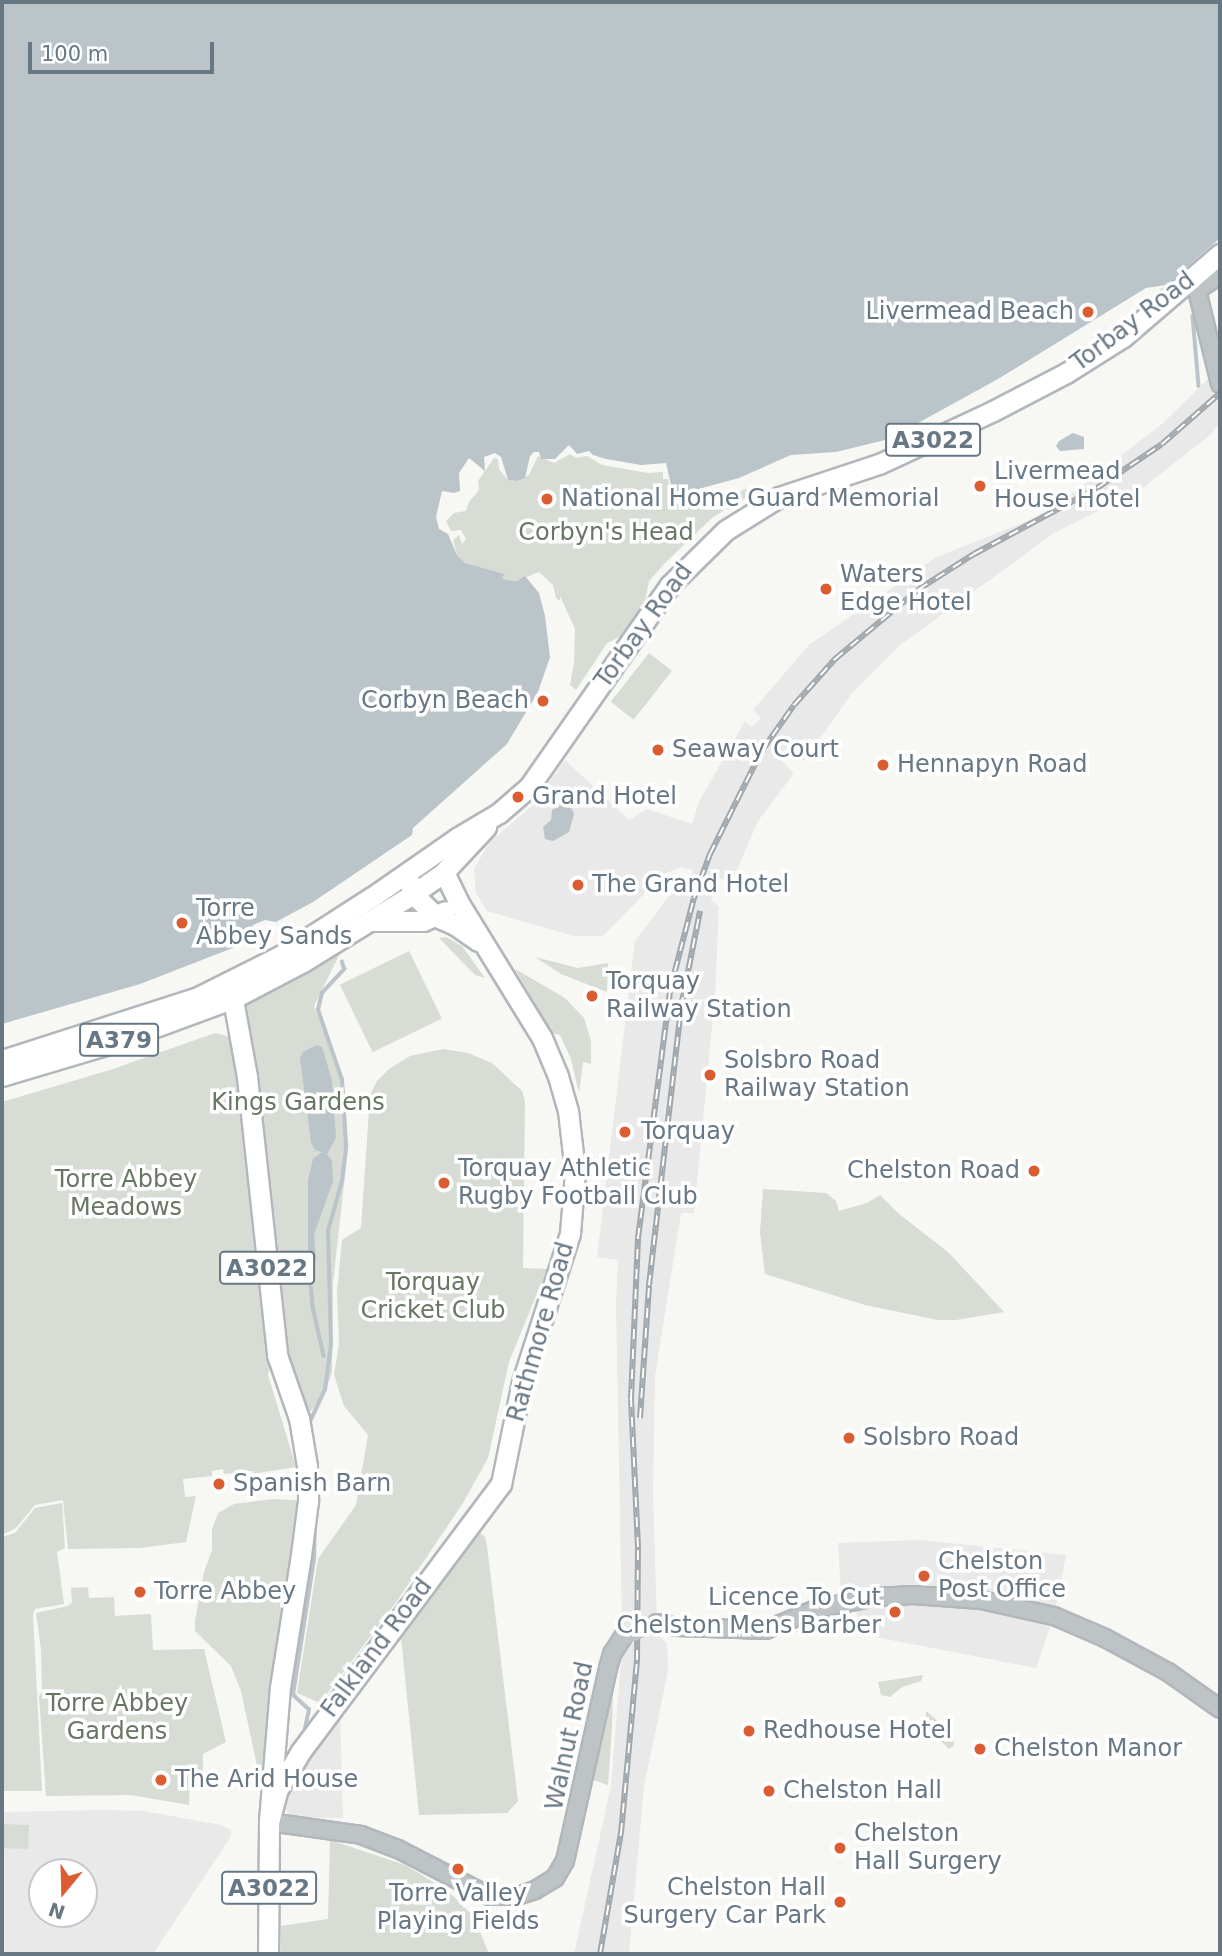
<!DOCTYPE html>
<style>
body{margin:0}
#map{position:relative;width:1222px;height:1956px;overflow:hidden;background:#f7f7f4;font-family:"DejaVu Sans",sans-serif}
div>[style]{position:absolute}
.built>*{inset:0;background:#e8e9e8}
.green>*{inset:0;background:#d7dcd4;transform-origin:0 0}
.water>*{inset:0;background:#bac4c9}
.stream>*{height:3.5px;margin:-1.75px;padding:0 1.75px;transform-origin:1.75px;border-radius:1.75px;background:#bac4c9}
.roads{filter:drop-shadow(2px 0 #b2b7bb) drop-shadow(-2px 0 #b2b7bb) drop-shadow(0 2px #b2b7bb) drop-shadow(0 -2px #b2b7bb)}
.tertiary>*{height:16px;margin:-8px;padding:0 8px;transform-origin:8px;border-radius:8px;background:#bec3c6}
.primary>*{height:19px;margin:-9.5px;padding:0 9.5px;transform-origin:9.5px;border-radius:9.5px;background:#fff}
.rail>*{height:6px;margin-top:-3px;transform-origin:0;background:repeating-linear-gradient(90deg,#fff 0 10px,#a0a7ac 0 20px);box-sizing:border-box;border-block:2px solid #a0a7ac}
.tertiary-bridge>*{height:16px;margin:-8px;padding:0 8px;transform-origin:8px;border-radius:8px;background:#bec3c6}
.dots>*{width:19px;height:19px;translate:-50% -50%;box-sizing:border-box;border:4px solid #fff;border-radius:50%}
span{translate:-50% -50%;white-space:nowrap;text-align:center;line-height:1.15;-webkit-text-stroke:7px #fff;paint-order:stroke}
.shield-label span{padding:2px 5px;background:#fff;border:2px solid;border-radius:5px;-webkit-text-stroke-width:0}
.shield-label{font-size:23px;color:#687784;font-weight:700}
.poi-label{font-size:24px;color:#687784}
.right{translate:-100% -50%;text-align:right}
.left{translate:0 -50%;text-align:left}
.street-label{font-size:24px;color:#687784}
.park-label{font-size:24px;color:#667762}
.frame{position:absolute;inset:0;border:4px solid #687784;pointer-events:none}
.north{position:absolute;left:28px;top:1858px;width:70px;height:70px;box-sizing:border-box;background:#fff;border:2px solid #c3c9ce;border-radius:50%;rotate:199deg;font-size:19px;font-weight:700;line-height:28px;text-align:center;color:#687784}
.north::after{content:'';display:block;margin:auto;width:24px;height:32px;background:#db5c30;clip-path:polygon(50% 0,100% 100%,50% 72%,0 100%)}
.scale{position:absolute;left:28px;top:42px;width:186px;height:32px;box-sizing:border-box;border:4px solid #687784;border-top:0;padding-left:9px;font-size:21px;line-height:24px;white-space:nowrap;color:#687784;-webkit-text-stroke:5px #fff;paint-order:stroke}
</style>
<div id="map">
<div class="built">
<div style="clip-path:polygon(1209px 378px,1220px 411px,1220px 422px,1210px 435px,1140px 490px,1054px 533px,900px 645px,852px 693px,804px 761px,788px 746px,780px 759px,794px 773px,758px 821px,732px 881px,717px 878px,711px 901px,719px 906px,715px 995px,694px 1213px,681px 1213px,655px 1376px,653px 1492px,657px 1623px,658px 1635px,667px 1644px,668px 1671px,644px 1786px,629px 1954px,574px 1954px,611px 1786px,621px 1661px,629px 1644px,630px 1625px,622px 1626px,616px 1302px,618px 1260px,597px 1257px,635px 941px,669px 896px,678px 892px,686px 894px,693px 870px,681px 867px,650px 880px,643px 895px,603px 936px,574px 936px,487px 911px,476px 893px,474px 869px,489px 843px,533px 805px,565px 760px,629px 820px,647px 809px,692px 824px,699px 802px,745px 721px,752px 727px,761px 718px,753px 710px,809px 645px,935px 558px,1045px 514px,1162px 424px)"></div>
<div style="clip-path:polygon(920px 1540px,1066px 1555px,1054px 1616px,1036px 1668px,865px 1635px,851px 1600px,841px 1593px,838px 1543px)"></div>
<div style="clip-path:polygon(340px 1707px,343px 1818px,292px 1817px,285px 1809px,284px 1800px)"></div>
<div style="clip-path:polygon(evenodd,105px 1810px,144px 1811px,221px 1825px,231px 1830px,230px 1838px,153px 1954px,2px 1954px,2px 1812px,105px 1810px,42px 1872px,84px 1872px,84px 1914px,42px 1914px,42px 1872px)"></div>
</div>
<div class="green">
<div style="clip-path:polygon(570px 454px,576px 458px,587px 456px,602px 465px,648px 473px,663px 472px,663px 479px,668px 479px,674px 502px,679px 505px,721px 502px,745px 489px,757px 491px,713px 517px,666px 562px,649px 581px,640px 627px,607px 643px,576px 690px,570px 685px,574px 663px,575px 629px,560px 596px,560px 601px,556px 598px,553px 585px,539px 572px,517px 581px,506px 580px,502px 578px,504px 574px,465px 563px,457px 555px,453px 540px,459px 535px,462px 544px,466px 539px,461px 530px,451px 531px,446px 521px,454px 513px,466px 511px,469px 502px,479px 490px,478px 481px,494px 458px,498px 459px,499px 469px,508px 480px,517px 481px,529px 475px,538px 456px,554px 463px)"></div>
<div style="left:649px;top:653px;width:29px;height:62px;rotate:38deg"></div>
<div style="clip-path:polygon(350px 933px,314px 1006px,344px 1080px,348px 1149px,333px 1283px,332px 1373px,321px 1402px,299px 1421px,282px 1374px,234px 998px)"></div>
<div style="clip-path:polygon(446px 937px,462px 946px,485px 978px,475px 975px,439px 938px)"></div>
<div style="left:409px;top:951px;width:75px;height:77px;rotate:64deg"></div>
<div style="clip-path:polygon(535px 957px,578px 968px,608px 963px,607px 992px,561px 974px)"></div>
<div style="clip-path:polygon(515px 969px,565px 998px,584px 1018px,591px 1041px,591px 1064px,583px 1062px,579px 1093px,571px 1059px,560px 1035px,552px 1033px)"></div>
<div style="clip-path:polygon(215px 1033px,234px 1038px,271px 1363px,268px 1375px,296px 1467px,253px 1474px,253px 1471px,224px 1474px,223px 1469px,212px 1471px,212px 1476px,183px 1479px,185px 1497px,196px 1496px,186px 1542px,140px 1548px,68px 1549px,63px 1500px,35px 1505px,16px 1528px,2px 1535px,2px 1102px,110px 1070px)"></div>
<div style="clip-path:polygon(443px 1049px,468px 1053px,492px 1063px,522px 1091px,525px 1101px,523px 1268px,547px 1269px,509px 1362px,488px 1458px,463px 1503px,397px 1601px,320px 1703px,297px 1693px,318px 1559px,356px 1505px,368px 1435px,344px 1406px,334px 1375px,339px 1344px,337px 1292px,342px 1240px,361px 1228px,370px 1095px,377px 1081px,389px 1069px,410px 1056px)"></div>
<div style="clip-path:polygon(763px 1189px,826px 1193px,836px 1201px,839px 1211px,867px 1203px,880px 1195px,898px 1213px,949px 1253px,1004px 1312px,956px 1320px,938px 1320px,865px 1305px,765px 1274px,760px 1233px)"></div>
<div style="clip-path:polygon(273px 1499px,308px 1501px,269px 1822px,241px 1691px,231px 1666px,195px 1631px,195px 1621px,204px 1572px,212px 1550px,212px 1530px,218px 1513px,234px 1504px)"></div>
<div style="clip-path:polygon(62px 1503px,65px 1548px,57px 1552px,64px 1604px,35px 1609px,33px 1615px,42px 1791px,2px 1791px,2px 1537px,15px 1533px,35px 1508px)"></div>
<div style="clip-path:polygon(476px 1530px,485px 1537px,487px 1546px,518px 1801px,507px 1813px,419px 1815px,401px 1637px)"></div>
<div style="clip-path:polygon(88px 1587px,89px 1598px,114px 1597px,115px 1616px,151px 1614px,153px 1650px,204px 1649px,226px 1742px,203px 1754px,203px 1780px,190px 1785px,189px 1805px,131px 1795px,46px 1796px,39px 1696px,42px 1692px,41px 1649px,36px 1613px,68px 1606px,72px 1602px,71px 1588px)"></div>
<div style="clip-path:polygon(923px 1675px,921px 1681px,902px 1687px,890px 1697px,881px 1695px,878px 1682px)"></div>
<div style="clip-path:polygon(613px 1694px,612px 1728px,608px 1785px,593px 1780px)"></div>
<div style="clip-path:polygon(926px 1711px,953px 1734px,954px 1745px,949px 1749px,926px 1726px)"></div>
<div style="left:2px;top:1824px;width:27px;height:24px;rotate:2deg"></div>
<div style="clip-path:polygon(330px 1840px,405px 1865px,448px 1891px,474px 1917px,489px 1954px,281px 1954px,281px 1926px,328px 1919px)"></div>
</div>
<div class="water">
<div style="clip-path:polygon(2px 2px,1220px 2px,1220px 238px,1166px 285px,1146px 288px,998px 379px,889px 439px,836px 452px,791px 455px,739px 478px,680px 494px,671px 485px,666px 463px,641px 465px,606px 459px,593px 455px,589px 451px,577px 454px,569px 445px,555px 459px,541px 459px,539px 452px,534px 452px,530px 456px,525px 478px,517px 481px,508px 480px,501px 457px,495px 453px,484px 457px,485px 471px,469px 458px,459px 473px,460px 491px,454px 493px,442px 491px,436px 517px,439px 529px,448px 534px,457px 555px,465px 563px,505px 574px,502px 578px,506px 580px,517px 581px,525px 576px,539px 593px,545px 616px,550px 657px,538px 692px,507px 744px,413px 828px,412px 835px,313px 902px,276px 922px,265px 920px,253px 925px,249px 936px,238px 946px,140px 984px,2px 1024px)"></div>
<div style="clip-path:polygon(1073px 433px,1084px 437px,1084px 449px,1060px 451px,1056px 446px,1059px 441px)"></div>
<div style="clip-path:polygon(563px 804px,572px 809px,574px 814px,569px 832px,553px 841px,545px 839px,543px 827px,551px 820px,552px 810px)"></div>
<div style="clip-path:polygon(317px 1045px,322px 1047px,332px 1080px,336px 1138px,327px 1154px,332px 1161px,333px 1181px,314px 1235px,316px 1259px,311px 1283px,308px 1254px,308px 1180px,313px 1159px,322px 1152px,315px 1150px,311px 1142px,300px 1058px,303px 1052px)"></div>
</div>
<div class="stream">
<div style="left:1193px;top:316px;width:70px;rotate:85.1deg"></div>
<div style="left:311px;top:1283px;width:24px;rotate:85deg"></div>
<div style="left:313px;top:1307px;width:50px;rotate:77.3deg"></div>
<div style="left:308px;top:1426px;width:40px;rotate:-65deg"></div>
<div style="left:325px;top:1390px;width:46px;rotate:-82.6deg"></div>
<div style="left:331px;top:1344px;width:113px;rotate:-91.5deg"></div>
<div style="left:328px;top:1231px;width:52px;rotate:-74.4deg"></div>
<div style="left:342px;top:1181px;width:35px;rotate:-83deg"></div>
<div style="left:346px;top:1146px;width:66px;rotate:-93.5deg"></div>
<div style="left:342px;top:1080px;width:74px;rotate:-108.9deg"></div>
<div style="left:318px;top:1010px;width:17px;rotate:-77deg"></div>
<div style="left:322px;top:993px;width:33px;rotate:-47deg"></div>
<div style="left:344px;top:969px;width:7px;rotate:-106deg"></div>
<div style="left:304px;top:1733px;width:24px;rotate:-78deg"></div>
<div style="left:309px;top:1710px;width:22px;rotate:-137deg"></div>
<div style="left:293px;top:1695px;width:137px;rotate:-81.2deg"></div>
<div style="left:314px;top:1560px;width:43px;rotate:-88.7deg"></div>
</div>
<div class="roads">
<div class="tertiary">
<div style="left:1194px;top:278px;width:109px;rotate:76.2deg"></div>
<div style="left:1197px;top:290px;width:27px;rotate:-33deg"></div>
<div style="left:657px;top:1623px;width:20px;rotate:11deg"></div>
<div style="left:677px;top:1627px;width:89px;rotate:1.9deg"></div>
<div style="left:766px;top:1630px;width:54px;rotate:-22.8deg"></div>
<div style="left:816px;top:1609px;width:60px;rotate:-11.5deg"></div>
<div style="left:875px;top:1597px;width:38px;rotate:-3deg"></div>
<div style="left:913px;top:1595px;width:68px;rotate:4.2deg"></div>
<div style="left:981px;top:1600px;width:75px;rotate:12.4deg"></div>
<div style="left:1054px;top:1616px;width:56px;rotate:23.3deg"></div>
<div style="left:1105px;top:1638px;width:72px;rotate:28.4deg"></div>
<div style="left:1168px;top:1672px;width:64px;rotate:35.4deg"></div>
<div style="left:269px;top:1822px;width:93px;rotate:8deg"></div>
<div style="left:361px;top:1835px;width:40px;rotate:21deg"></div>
<div style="left:398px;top:1849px;width:102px;rotate:27.3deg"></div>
<div style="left:489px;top:1896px;width:28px"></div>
<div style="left:517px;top:1896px;width:19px;rotate:-18deg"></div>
<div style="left:535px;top:1890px;width:23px;rotate:-31deg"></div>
<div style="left:555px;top:1878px;width:20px;rotate:-60deg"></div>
<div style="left:565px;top:1861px;width:198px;rotate:-77.4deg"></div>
<div style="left:608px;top:1668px;width:15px;rotate:-74deg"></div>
<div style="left:612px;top:1654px;width:20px;rotate:-57deg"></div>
</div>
<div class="primary">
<div style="left:410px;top:883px;width:11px;rotate:75deg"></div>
<div style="left:413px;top:894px;width:33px;rotate:44deg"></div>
<div style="left:437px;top:917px;width:20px;rotate:24deg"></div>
<div style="left:455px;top:925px;width:28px;rotate:35deg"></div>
<div style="left:369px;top:921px;width:54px"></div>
<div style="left:423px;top:921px;width:24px;rotate:-24deg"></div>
<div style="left:230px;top:983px;width:96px;rotate:79.7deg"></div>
<div style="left:247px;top:1077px;width:280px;rotate:83.8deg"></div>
<div style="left:277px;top:1355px;width:67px;rotate:70.8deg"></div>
<div style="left:299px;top:1418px;width:49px;rotate:80.5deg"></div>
<div style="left:307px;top:1466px;width:35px;rotate:88deg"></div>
<div style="left:308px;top:1501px;width:54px;rotate:97.4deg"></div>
<div style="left:301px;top:1555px;width:134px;rotate:99deg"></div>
<div style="left:280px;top:1687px;width:135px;rotate:94.7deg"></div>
<div style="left:269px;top:1822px;width:132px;rotate:90.4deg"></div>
<div style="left:2px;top:1060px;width:206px;rotate:-17.8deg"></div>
<div style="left:198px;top:997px;width:92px;rotate:-26.6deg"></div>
<div style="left:280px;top:956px;width:109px;rotate:-32.7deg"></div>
<div style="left:372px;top:897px;width:103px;rotate:-34.8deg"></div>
<div style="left:457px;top:838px;width:49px;rotate:-30.8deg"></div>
<div style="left:499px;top:813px;width:40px;rotate:-41deg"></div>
<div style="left:529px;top:787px;width:246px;rotate:-55.1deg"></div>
<div style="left:670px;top:585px;width:78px;rotate:-44.5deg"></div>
<div style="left:726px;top:530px;width:62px;rotate:-31.9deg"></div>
<div style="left:779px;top:497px;width:105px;rotate:-18.3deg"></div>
<div style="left:879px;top:464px;width:126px;rotate:-24.9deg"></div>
<div style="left:993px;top:411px;width:82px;rotate:-27.5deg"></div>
<div style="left:1066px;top:373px;width:67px;rotate:-32.3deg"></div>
<div style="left:1123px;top:337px;width:128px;rotate:-40.6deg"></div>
<div style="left:2px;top:1076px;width:112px;rotate:-16.7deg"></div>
<div style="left:109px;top:1044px;width:133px;rotate:-20.2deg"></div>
<div style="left:234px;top:998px;width:78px;rotate:-27.6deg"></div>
<div style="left:303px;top:962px;width:129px;rotate:-31.7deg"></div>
<div style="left:413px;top:894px;width:38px;rotate:-35deg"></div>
<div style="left:444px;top:872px;width:62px;rotate:-47deg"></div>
<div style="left:269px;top:1822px;width:34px;rotate:-75deg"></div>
<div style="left:278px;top:1789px;width:44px;rotate:-58.8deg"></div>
<div style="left:301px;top:1751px;width:334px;rotate:-53.2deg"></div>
<div style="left:501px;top:1484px;width:104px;rotate:-78.4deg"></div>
<div style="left:522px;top:1382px;width:157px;rotate:-72.1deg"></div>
<div style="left:570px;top:1233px;width:61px;rotate:-85.3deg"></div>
<div style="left:575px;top:1172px;width:61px;rotate:-96.5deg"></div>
<div style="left:568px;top:1111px;width:36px;rotate:-106deg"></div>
<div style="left:558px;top:1076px;width:41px;rotate:-112.8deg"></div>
<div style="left:542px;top:1038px;width:158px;rotate:-121.6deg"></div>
<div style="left:459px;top:903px;width:34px;rotate:-116deg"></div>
</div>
</div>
<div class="rail">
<div style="left:640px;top:1418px;width:133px;rotate:-86.1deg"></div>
<div style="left:649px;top:1285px;width:280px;rotate:-83.4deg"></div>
<div style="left:681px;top:1007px;width:98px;rotate:-78.8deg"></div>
<div style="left:600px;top:1954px;width:123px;rotate:-80.2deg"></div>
<div style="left:621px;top:1833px;width:174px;rotate:-84.7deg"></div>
<div style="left:637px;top:1660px;width:113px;rotate:-89.5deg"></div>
<div style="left:638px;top:1547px;width:148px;rotate:-92.7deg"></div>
<div style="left:631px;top:1399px;width:161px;rotate:-87.5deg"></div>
<div style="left:638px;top:1238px;width:250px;rotate:-82.6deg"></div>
<div style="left:670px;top:990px;width:95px;rotate:-75.4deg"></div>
<div style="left:694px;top:898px;width:47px;rotate:-70deg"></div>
<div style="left:710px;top:854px;width:114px;rotate:-63.4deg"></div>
<div style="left:761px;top:752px;width:57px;rotate:-54.9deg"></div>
<div style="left:794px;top:705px;width:62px;rotate:-48.3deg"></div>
<div style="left:835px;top:659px;width:109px;rotate:-39.8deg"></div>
<div style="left:919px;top:589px;width:65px;rotate:-32.5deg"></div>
<div style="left:974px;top:554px;width:140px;rotate:-28.2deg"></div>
<div style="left:1097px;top:488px;width:78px;rotate:-34.1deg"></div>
<div style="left:1162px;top:444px;width:77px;rotate:-41.3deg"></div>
</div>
<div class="tertiary-bridge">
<div style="left:623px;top:1637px;width:37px;rotate:-22deg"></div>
</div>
<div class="dots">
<div style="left:1088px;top:312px;background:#db5c30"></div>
<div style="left:980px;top:486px;background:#db5c30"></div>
<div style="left:547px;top:499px;background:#db5c30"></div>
<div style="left:826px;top:589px;background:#db5c30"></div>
<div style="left:543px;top:701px;background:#db5c30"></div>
<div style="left:658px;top:750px;background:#db5c30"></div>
<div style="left:883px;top:765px;background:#db5c30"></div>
<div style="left:518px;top:797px;background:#db5c30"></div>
<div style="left:578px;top:885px;background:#db5c30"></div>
<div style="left:182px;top:923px;background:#db5c30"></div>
<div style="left:592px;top:996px;background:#db5c30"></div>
<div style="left:710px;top:1075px;background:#db5c30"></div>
<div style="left:625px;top:1132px;background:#db5c30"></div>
<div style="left:1034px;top:1171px;background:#db5c30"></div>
<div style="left:444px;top:1183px;background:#db5c30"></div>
<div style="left:849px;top:1438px;background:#db5c30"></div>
<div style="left:219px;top:1484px;background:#db5c30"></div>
<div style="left:924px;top:1576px;background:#db5c30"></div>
<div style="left:140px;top:1592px;background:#db5c30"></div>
<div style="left:895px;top:1612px;background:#db5c30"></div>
<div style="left:749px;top:1731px;background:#db5c30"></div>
<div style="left:980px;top:1749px;background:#db5c30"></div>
<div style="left:161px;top:1780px;background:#db5c30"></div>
<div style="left:769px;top:1791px;background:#db5c30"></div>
<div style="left:840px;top:1848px;background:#db5c30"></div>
<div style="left:458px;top:1869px;background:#db5c30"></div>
<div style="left:840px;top:1902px;background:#db5c30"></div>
</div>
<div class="shield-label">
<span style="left:933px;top:440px">A3022</span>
<span style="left:119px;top:1040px">A379</span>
<span style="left:267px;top:1268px">A3022</span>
<span style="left:269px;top:1888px">A3022</span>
</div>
<div class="poi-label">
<span class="right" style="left:1074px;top:312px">Livermead Beach</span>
<span class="left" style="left:994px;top:486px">Livermead<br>House Hotel</span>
<span class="left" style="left:561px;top:499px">National Home Guard Memorial</span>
<span class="left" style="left:840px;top:589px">Waters<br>Edge Hotel</span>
<span class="right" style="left:529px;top:701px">Corbyn Beach</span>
<span class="left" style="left:672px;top:750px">Seaway Court</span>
<span class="left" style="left:897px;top:765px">Hennapyn Road</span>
<span class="left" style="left:532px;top:797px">Grand Hotel</span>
<span class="left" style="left:592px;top:885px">The Grand Hotel</span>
<span class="left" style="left:196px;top:923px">Torre<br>Abbey Sands</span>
<span class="left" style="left:606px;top:996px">Torquay<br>Railway Station</span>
<span class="left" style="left:724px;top:1075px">Solsbro Road<br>Railway Station</span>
<span class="left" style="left:641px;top:1132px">Torquay</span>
<span class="left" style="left:458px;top:1183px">Torquay Athletic<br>Rugby Football Club</span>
<span class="right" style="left:1020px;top:1171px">Chelston Road</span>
<span class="left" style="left:863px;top:1438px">Solsbro Road</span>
<span class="left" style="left:233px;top:1484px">Spanish Barn</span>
<span class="left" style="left:938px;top:1576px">Chelston<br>Post Office</span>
<span class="left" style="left:154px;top:1592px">Torre Abbey</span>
<span class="right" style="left:881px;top:1612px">Licence To Cut<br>Chelston Mens Barber</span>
<span class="left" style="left:763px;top:1731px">Redhouse Hotel</span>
<span class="left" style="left:994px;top:1749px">Chelston Manor</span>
<span class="left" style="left:175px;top:1780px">The Arid House</span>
<span class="left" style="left:783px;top:1791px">Chelston Hall</span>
<span class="left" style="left:854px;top:1848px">Chelston<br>Hall Surgery</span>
<span class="right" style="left:826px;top:1902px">Chelston Hall<br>Surgery Car Park</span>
<span style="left:458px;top:1908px">Torre Valley<br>Playing Fields</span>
</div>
<div class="street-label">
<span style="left:1133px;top:322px;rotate:-37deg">Torbay Road</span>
<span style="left:644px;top:626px;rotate:-54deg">Torbay Road</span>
<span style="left:541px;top:1332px;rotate:-74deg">Rathmore Road</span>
<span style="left:377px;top:1648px;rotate:-53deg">Falkland Road</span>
<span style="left:570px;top:1736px;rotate:-78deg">Walnut Road</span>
</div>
<div class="park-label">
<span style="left:606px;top:533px">Corbyn's Head</span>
<span style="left:298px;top:1103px">Kings Gardens</span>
<span style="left:126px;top:1194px">Torre Abbey<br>Meadows</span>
<span style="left:433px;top:1297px">Torquay<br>Cricket Club</span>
<span style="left:117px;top:1718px">Torre Abbey<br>Gardens</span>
</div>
<div class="frame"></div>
<div class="north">N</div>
<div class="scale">100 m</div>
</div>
